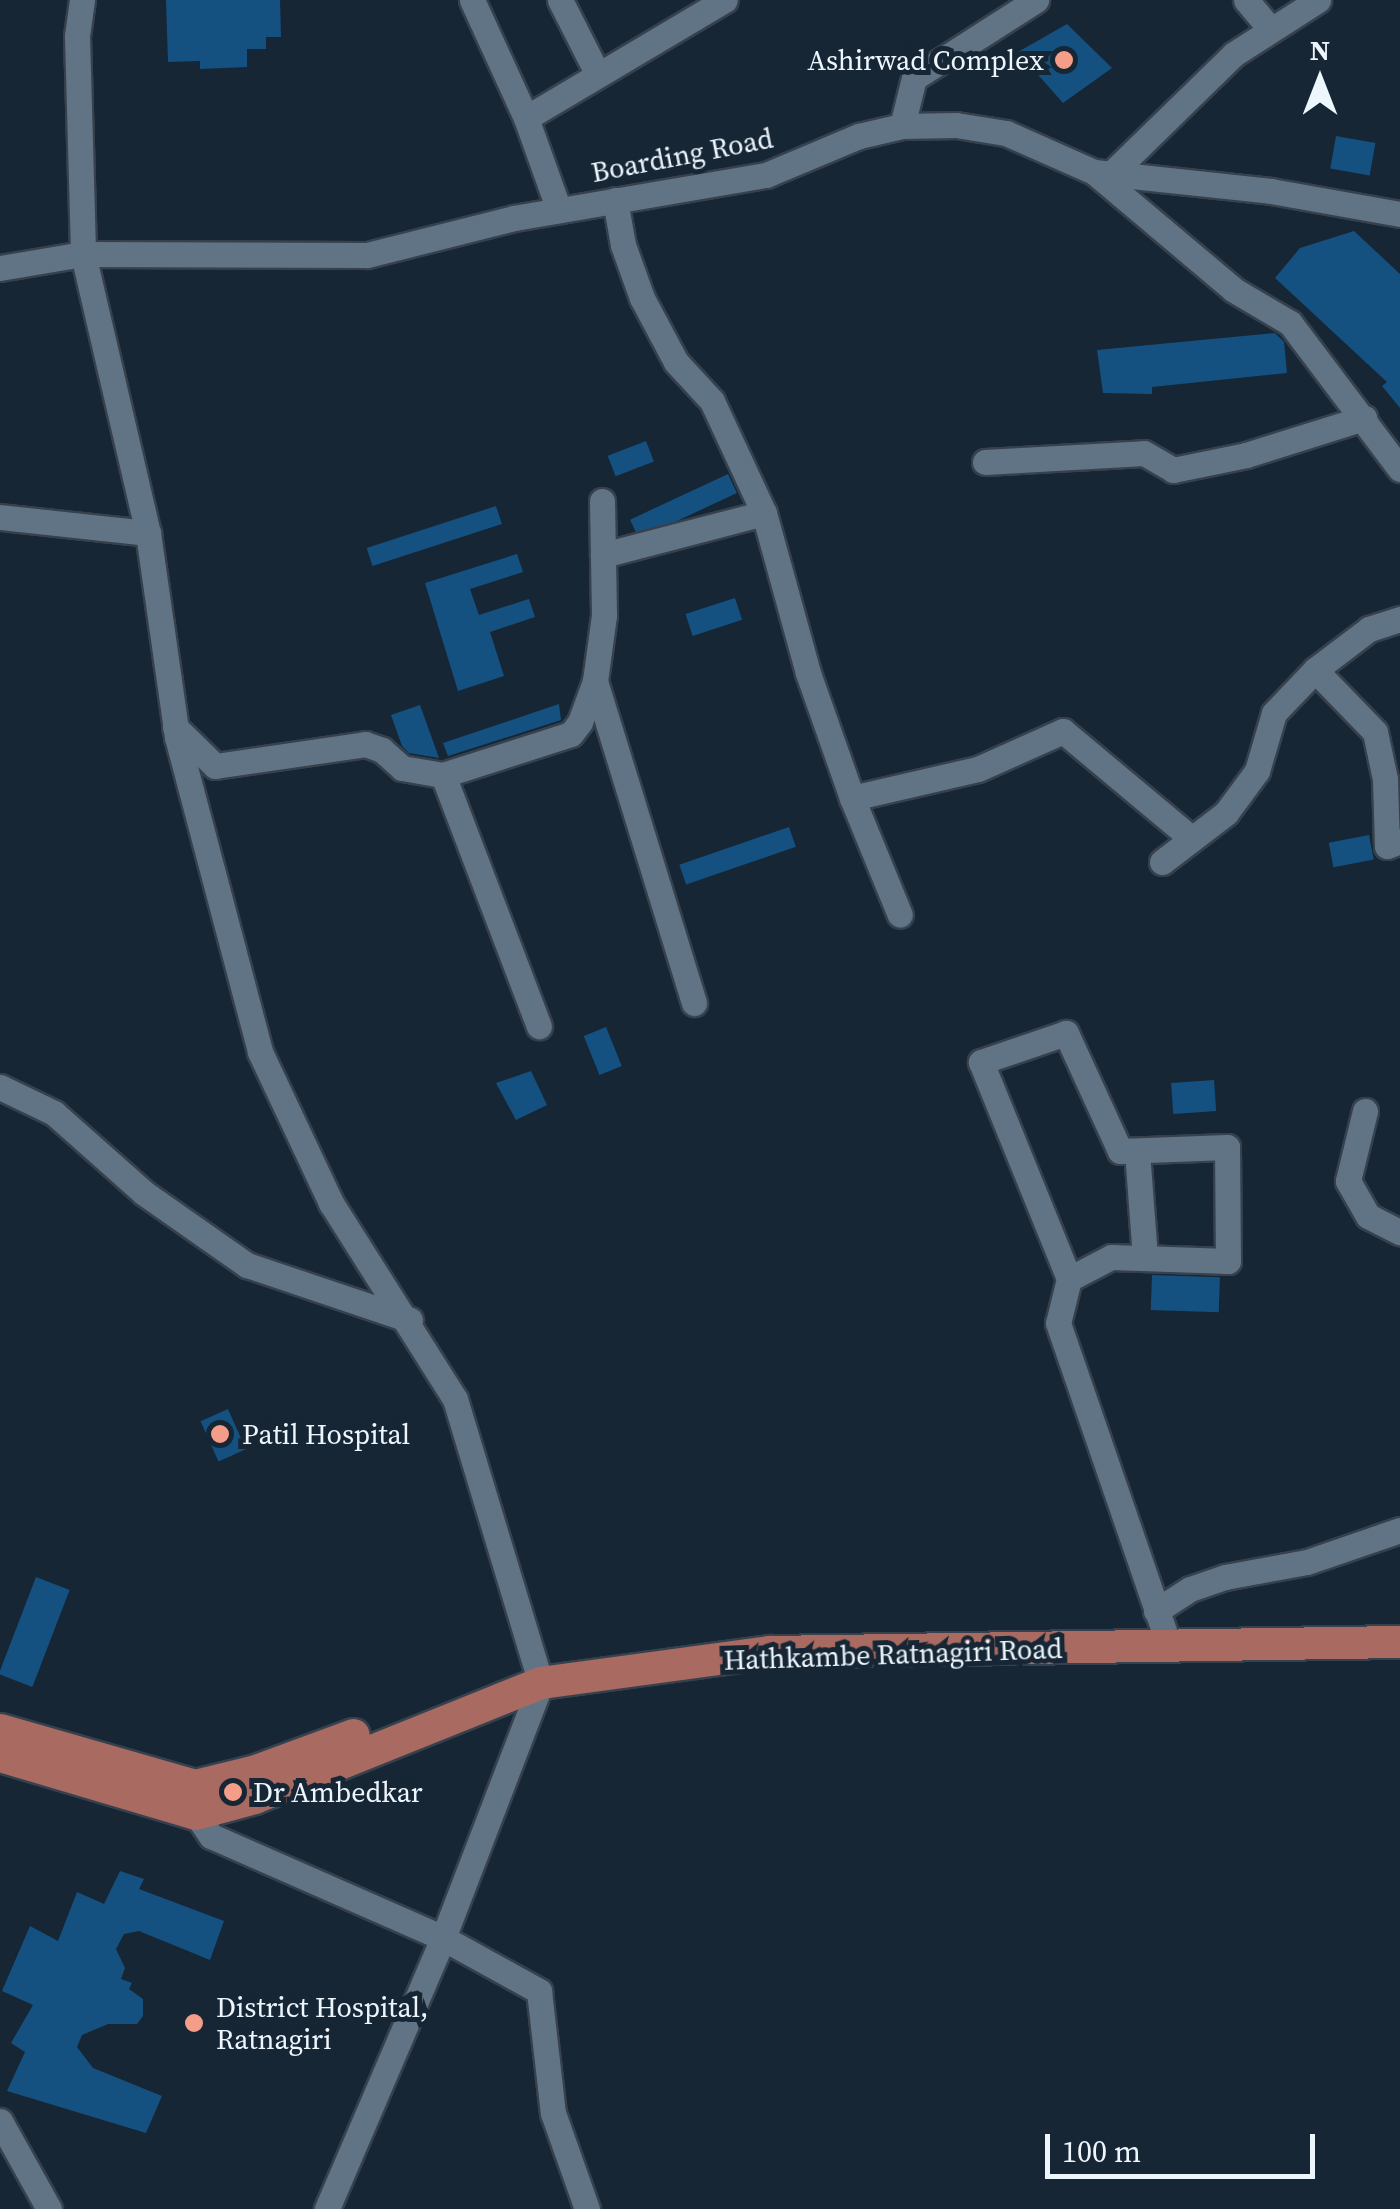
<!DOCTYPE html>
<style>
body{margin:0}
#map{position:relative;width:1400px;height:2209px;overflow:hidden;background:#162634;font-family:"Source Serif 4",serif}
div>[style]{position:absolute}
.building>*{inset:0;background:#155180;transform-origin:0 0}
.roads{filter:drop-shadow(2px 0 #36414d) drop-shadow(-2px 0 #36414d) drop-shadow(0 2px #36414d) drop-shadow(0 -2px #36414d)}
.minor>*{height:25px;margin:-12.5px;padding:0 12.5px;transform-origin:12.5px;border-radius:12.5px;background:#617485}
.major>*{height:32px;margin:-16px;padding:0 16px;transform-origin:16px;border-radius:16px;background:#a86a61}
.dots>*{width:28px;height:28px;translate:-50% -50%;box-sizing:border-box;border:5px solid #162634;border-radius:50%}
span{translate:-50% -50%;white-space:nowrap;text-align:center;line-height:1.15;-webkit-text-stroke:10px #162634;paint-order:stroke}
.poi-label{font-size:28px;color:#edf5fd}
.right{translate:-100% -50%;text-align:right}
.left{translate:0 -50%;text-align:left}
.street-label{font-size:28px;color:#edf5fd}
.north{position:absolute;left:1270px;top:30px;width:100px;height:100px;-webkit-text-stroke:8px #162634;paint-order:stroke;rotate:0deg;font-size:28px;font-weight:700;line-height:40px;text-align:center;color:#edf5fd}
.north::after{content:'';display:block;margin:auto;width:35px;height:45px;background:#edf5fd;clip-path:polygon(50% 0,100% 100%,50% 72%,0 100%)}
.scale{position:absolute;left:1045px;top:2134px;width:270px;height:45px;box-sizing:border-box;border:5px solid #edf5fd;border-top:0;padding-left:12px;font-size:30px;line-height:35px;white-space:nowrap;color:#edf5fd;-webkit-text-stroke:8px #162634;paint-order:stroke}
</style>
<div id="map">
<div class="building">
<div style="clip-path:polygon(166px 0,280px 0,281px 37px,266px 37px,266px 49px,247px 49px,247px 67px,200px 69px,200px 61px,168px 62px)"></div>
<div style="clip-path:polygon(1067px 24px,1112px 68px,1063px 103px,1018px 52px)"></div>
<div style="left:1336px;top:136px;width:40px;height:33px;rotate:10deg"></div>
<div style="clip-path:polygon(1354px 231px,1400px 274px,1400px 408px,1382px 386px,1387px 382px,1275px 278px,1300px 248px)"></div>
<div style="clip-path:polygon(1275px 333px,1284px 342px,1287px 373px,1152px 387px,1152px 394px,1103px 393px,1097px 350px)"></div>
<div style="left:646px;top:441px;width:22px;height:41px;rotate:69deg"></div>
<div style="left:728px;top:474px;width:21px;height:108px;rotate:65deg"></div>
<div style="left:496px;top:506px;width:19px;height:136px;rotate:72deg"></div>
<div style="clip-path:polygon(517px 554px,523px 572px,470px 589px,479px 615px,529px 599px,535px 617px,490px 632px,504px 676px,458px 691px,425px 583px)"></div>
<div style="left:735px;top:598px;width:23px;height:52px;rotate:72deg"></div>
<div style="clip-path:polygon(559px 704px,561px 720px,448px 756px,443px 743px)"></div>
<div style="clip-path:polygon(420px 705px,439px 758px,409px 753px,402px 746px,391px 715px)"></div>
<div style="left:789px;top:827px;width:21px;height:116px;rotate:71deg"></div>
<div style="left:1369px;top:835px;width:25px;height:41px;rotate:79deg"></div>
<div style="left:606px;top:1027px;width:42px;height:24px;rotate:68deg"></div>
<div style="clip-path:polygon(531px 1071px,547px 1105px,516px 1120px,496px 1083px)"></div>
<div style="left:1214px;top:1080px;width:31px;height:43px;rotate:86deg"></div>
<div style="left:1152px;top:1275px;width:68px;height:35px;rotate:2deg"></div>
<div style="left:228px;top:1409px;width:44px;height:30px;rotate:66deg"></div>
<div style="left:36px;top:1577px;width:36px;height:104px;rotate:21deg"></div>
<div style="clip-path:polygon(120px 1871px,144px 1879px,139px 1889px,224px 1921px,210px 1960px,139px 1931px,124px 1934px,116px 1949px,125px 1968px,121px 1979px,132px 1983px,129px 1989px,143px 1999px,143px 2016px,137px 2024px,108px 2024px,82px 2035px,77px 2047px,93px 2068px,162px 2096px,146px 2133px,7px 2091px,25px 2052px,11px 2043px,33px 2005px,2px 1991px,30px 1926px,58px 1941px,77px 1892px,104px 1904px)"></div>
</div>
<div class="roads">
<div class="minor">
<div style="left:82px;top:0;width:36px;rotate:98deg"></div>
<div style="left:77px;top:36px;width:218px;rotate:88.4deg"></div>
<div style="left:83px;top:254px;width:286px;rotate:76.9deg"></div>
<div style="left:148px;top:533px;width:206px;rotate:81.9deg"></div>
<div style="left:177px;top:737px;width:326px;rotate:75.2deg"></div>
<div style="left:260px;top:1052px;width:167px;rotate:64.8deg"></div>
<div style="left:331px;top:1203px;width:232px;rotate:57.7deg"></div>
<div style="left:455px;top:1399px;width:297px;rotate:73.2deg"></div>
<div style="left:541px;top:1683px;width:273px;rotate:111deg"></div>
<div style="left:443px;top:1938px;width:295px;rotate:113.2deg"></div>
<div style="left:472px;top:0;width:130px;rotate:65.4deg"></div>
<div style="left:526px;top:118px;width:98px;rotate:70.3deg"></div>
<div style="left:560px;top:0;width:82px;rotate:63.1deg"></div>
<div style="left:1246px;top:0;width:38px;rotate:50deg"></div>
<div style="left:526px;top:118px;width:231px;rotate:-30.7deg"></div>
<div style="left:902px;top:126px;width:49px;rotate:-76deg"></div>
<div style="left:914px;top:78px;width:145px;rotate:-32.6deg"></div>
<div style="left:1094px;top:172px;width:183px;rotate:40.1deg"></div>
<div style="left:1234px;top:290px;width:65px;rotate:30.5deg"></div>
<div style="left:1290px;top:323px;width:183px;rotate:53deg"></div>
<div style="left:1110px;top:175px;width:173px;rotate:-44.3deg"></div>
<div style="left:1234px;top:54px;width:100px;rotate:-32.7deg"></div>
<div style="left:615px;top:200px;width:46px;rotate:79.9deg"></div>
<div style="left:623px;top:245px;width:56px;rotate:70.3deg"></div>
<div style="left:642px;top:298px;width:72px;rotate:62deg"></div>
<div style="left:676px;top:362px;width:53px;rotate:47.3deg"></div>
<div style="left:712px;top:401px;width:123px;rotate:65.1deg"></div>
<div style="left:764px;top:513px;width:166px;rotate:74.6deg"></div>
<div style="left:808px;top:673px;width:133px;rotate:70.6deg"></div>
<div style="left:852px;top:798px;width:129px;rotate:-13deg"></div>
<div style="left:978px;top:769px;width:93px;rotate:-24.1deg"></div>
<div style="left:1063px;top:731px;width:168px;rotate:39.9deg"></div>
<div style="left:0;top:268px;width:84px;rotate:-9.6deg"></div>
<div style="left:83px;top:254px;width:284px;rotate:0.2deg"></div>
<div style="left:367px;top:255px;width:152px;rotate:-14.1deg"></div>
<div style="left:514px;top:218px;width:256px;rotate:-9.7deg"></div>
<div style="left:766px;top:175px;width:101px;rotate:-22.8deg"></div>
<div style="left:859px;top:136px;width:44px;rotate:-13.1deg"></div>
<div style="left:902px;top:126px;width:54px;rotate:-1.1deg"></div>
<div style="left:956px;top:125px;width:51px;rotate:9.1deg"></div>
<div style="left:1006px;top:133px;width:96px;rotate:23.9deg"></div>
<div style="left:1094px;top:172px;width:178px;rotate:6.1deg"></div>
<div style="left:1271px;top:191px;width:131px;rotate:10.1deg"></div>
<div style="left:985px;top:462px;width:159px;rotate:-3.2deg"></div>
<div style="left:1144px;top:453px;width:34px;rotate:30deg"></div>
<div style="left:1173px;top:470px;width:75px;rotate:-11.6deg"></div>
<div style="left:1246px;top:455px;width:124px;rotate:-17.4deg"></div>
<div style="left:0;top:517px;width:149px;rotate:6.2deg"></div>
<div style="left:603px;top:555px;width:166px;rotate:-14.6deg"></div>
<div style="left:1315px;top:670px;width:86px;rotate:45.9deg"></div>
<div style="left:1375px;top:732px;width:48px;rotate:78deg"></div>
<div style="left:1385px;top:779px;width:67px;rotate:88.3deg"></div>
<div style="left:1387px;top:846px;width:14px;rotate:-21deg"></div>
<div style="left:595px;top:681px;width:337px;rotate:72.9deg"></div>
<div style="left:175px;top:727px;width:56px;rotate:44.3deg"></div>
<div style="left:215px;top:766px;width:152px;rotate:-8.3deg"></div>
<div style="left:365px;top:744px;width:18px;rotate:19deg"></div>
<div style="left:382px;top:750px;width:27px;rotate:42deg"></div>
<div style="left:402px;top:768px;width:42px;rotate:9.7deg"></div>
<div style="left:443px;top:775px;width:134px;rotate:-17.8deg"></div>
<div style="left:571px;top:734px;width:15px;rotate:-53deg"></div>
<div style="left:580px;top:722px;width:44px;rotate:-69.9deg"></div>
<div style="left:595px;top:681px;width:67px;rotate:-82.2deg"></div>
<div style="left:604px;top:615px;width:114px;rotate:-91deg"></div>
<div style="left:443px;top:775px;width:269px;rotate:69.1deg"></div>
<div style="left:852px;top:798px;width:126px;rotate:67.7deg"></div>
<div style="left:1162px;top:862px;width:81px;rotate:-37.4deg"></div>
<div style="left:1226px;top:813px;width:52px;rotate:-53.6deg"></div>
<div style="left:1257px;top:771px;width:60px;rotate:-73.7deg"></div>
<div style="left:1274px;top:713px;width:59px;rotate:-46.4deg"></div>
<div style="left:1315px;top:670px;width:68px;rotate:-37.2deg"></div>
<div style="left:1369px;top:629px;width:33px;rotate:-18deg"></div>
<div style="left:0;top:1087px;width:60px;rotate:25.7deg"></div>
<div style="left:54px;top:1113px;width:120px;rotate:41.6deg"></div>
<div style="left:144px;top:1193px;width:126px;rotate:35deg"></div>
<div style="left:247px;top:1265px;width:172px;rotate:18.6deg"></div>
<div style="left:1365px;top:1111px;width:72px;rotate:103.7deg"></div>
<div style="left:1348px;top:1181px;width:40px;rotate:60.3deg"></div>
<div style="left:1368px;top:1216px;width:36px;rotate:27deg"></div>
<div style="left:1137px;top:1151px;width:107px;rotate:85.7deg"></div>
<div style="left:1069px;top:1279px;width:47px;rotate:-27.6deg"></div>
<div style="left:1111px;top:1257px;width:117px;rotate:2deg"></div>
<div style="left:1228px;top:1261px;width:114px;rotate:-90.5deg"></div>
<div style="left:1227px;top:1147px;width:107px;rotate:177.9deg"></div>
<div style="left:1120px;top:1151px;width:130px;rotate:-114.6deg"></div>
<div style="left:1066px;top:1033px;width:90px;rotate:161.2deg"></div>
<div style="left:981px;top:1062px;width:234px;rotate:67.9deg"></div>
<div style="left:1069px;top:1279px;width:45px;rotate:104deg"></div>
<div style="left:1058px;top:1323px;width:342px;rotate:71deg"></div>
<div style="left:1156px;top:1611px;width:40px;rotate:-32.9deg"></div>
<div style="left:1190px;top:1589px;width:37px;rotate:-19deg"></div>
<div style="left:1225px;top:1577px;width:83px;rotate:-10.4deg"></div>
<div style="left:1307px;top:1562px;width:98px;rotate:-19deg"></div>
<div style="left:196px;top:1796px;width:18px;rotate:90deg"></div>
<div style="left:196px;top:1814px;width:27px;rotate:56deg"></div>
<div style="left:211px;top:1836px;width:253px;rotate:23.7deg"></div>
<div style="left:443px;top:1938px;width:110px;rotate:28.9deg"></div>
<div style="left:539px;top:1991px;width:123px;rotate:83.5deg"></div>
<div style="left:553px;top:2113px;width:102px;rotate:70.5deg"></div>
<div style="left:0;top:2121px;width:101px;rotate:60.9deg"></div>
</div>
<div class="major">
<div style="left:0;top:1730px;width:203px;rotate:16deg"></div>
<div style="left:195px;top:1786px;width:63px;rotate:-13.8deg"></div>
<div style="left:256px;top:1771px;width:104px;rotate:-20.2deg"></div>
<div style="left:0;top:1756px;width:204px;rotate:16.5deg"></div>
<div style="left:196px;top:1814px;width:61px;rotate:-15.2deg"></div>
<div style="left:255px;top:1798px;width:308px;rotate:-21.9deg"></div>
<div style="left:541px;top:1683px;width:231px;rotate:-7.7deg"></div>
<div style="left:770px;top:1652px;width:630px;rotate:-0.91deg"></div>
</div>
</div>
<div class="dots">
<div style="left:1064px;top:60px;background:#f49e89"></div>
<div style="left:220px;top:1434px;background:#f49e89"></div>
<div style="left:233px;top:1792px;background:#f49e89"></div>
<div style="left:194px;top:2023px;background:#f49e89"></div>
</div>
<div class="poi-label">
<span class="right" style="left:1044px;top:60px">Ashirwad Complex</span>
<span class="left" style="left:242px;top:1434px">Patil Hospital</span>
<span class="left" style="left:253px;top:1792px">Dr Ambedkar</span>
<span class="left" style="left:216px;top:2023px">District Hospital,<br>Ratnagiri</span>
</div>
<div class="street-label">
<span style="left:682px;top:155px;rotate:-11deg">Boarding Road</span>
<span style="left:893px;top:1654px;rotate:-2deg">Hathkambe Ratnagiri Road</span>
</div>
<div class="north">N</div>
<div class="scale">100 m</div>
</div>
